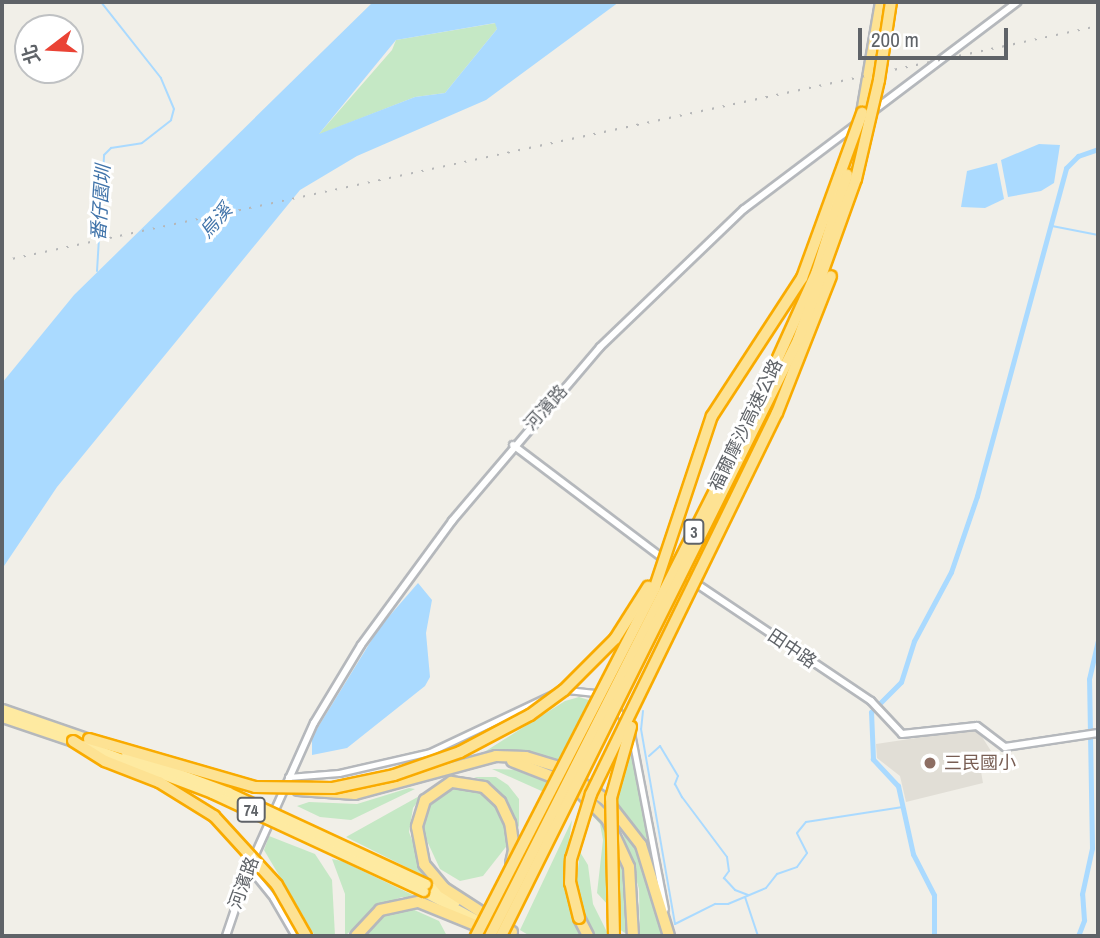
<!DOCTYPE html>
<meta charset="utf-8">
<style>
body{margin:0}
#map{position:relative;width:1100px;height:938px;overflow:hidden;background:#f1efe8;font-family:"Archivo Narrow","Noto Sans TC",sans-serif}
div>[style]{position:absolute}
.education>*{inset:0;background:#e1ded6}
.green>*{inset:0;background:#c5e8c5}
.water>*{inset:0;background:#aadaff}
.stream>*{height:2px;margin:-1px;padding:0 1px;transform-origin:1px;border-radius:1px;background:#aadaff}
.canal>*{height:5px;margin:-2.5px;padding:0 2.5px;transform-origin:2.5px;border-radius:2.5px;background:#aadaff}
.roads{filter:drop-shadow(2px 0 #b5b8bc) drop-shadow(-2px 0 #b5b8bc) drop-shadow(0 2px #b5b8bc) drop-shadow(0 -2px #b5b8bc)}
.minor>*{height:5px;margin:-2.5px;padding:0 2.5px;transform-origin:2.5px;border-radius:2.5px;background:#fff}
.tertiary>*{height:6px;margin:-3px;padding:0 3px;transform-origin:3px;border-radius:3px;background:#fff}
.trunk>*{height:9px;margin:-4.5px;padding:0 4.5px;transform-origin:4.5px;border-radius:4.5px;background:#feeaa1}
.motorway>*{height:10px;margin:-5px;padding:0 5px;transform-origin:5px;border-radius:5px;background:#fde293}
.rail>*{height:2px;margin-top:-1px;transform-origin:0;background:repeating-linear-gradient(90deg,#b6b7b8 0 2px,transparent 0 11px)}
.bridges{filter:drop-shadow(2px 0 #f9ab00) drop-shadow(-2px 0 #f9ab00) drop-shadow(0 2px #f9ab00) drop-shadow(0 -2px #f9ab00)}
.trunk-bridge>*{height:9px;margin:-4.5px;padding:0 4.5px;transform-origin:4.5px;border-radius:4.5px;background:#feeaa1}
.motorway-bridge>*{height:10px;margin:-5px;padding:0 5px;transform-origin:5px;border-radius:5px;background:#fde293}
.dots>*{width:19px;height:19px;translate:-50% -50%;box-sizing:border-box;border:4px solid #fff;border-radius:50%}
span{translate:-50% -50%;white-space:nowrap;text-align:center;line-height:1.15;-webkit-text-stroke:6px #fff;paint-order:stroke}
.shield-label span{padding:2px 5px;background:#fff;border:2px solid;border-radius:5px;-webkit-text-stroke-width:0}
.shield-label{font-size:16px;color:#5f6368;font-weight:700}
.street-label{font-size:18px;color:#5f6368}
.education-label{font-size:18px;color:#785e54}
.left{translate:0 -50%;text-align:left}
.water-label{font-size:19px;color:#4174aa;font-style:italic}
.frame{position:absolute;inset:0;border:4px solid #5f6368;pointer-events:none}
.north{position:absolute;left:14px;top:14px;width:70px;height:70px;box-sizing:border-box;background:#fff;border:2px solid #bfc1c3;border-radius:50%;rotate:253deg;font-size:19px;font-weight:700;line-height:28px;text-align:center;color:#5f6368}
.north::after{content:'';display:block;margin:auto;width:24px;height:32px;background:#ea4335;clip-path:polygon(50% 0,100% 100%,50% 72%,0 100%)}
.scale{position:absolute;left:858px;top:28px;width:150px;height:32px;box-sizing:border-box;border:4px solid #5f6368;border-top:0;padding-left:9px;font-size:21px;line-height:24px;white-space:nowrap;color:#5f6368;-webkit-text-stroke:5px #fff;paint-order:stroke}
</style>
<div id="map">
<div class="education">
<div style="clip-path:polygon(977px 729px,991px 751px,978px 754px,983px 783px,906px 802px,900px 776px,877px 758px,876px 744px)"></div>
</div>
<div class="green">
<div style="clip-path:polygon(496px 23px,497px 29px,445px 93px,415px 97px,318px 135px,392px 50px,396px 40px)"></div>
<div style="clip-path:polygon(579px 697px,592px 701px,559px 764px,525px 753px,481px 754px,565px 701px)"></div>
<div style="clip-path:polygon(629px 739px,634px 751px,653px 858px,616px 804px)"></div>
<div style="clip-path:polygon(492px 769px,532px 770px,553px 779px,546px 793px)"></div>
<div style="clip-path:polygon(474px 777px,496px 777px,508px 785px,519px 799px,519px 828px,508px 801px,491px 783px)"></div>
<div style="clip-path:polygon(469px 785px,488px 794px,502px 816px,509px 843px,483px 876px,460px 881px,440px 869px,421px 828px,432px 797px)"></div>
<div style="clip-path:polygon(409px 788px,415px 789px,351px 820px,320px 817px,297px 806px,309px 802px,357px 804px)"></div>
<div style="clip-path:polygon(423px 794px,413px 808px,409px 832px,426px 877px,346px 837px)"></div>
<div style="clip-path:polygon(593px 808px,605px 826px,609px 906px,597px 893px,603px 840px,600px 824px,590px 813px)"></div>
<div style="clip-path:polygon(617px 814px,634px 839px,666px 936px,640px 936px,639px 889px)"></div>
<div style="clip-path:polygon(572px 820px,566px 862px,570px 906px,582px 936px,530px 936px,520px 930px)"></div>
<div style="clip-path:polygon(269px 836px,315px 854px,332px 880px,335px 936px,315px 936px,264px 850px)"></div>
<div style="clip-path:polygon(580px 852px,588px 865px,593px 904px,609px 936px,593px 936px,587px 928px,575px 893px)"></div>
<div style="clip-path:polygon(615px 857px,622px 861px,628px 935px,619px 929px)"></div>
<div style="clip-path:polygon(332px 859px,342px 861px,419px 898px,402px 897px,377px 906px,345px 936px,345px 894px)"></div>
<div style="clip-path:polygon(410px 908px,439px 921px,447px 936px,362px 936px,382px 916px)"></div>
</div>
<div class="water">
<div style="clip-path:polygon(evenodd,373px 2px,619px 2px,486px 100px,357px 156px,300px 190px,57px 487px,2px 569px,2px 383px,74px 295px,373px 2px,495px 23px,497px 29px,445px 93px,415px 97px,319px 134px,396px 40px,495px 23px)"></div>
<div style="clip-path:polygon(1039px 144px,1060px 145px,1054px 183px,1041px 191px,1008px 197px,1001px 160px)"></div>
<div style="clip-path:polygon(997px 163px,1004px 199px,985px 208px,961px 207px,967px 171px)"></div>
<div style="clip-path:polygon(418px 583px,432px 600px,426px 633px,430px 677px,425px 686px,347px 748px,312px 755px,312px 737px,379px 628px)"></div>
</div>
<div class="stream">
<div style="left:1052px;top:226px;width:47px;rotate:11.1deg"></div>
<div style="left:97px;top:271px;width:116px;rotate:-86.5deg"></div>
<div style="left:104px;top:155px;width:10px;rotate:-45deg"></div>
<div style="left:111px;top:148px;width:31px;rotate:-9deg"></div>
<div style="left:142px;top:143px;width:37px;rotate:-38deg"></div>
<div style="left:171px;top:120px;width:11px;rotate:-75deg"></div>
<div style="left:174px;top:109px;width:34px;rotate:-113deg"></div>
<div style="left:161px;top:78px;width:97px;rotate:-128.3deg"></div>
<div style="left:643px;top:711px;width:18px;rotate:96deg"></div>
<div style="left:641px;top:729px;width:198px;rotate:80.1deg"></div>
<div style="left:675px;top:924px;width:45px;rotate:-26.6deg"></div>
<div style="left:715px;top:904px;width:13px"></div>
<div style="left:728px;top:904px;width:41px;rotate:-22.8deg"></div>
<div style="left:766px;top:888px;width:18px;rotate:-52deg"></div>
<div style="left:777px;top:874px;width:21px;rotate:-19deg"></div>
<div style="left:797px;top:867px;width:17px;rotate:-54deg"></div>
<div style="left:807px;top:853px;width:22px;rotate:-117deg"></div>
<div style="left:797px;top:833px;width:14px;rotate:-51deg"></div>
<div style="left:806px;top:822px;width:98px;rotate:-8.8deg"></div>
<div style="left:649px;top:756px;width:15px;rotate:-42deg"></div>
<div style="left:660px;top:746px;width:35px;rotate:59deg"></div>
<div style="left:678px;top:776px;width:9px;rotate:111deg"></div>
<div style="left:675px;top:784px;width:15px;rotate:62deg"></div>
<div style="left:682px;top:797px;width:75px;rotate:53.1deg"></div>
<div style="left:727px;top:857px;width:14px;rotate:82deg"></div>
<div style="left:729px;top:871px;width:9px;rotate:126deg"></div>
<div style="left:724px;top:878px;width:16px;rotate:47deg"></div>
<div style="left:735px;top:890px;width:14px;rotate:21deg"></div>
<div style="left:745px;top:897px;width:41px;rotate:71.6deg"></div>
</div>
<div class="canal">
<div style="left:934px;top:936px;width:41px;rotate:-90deg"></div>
<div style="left:934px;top:895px;width:46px;rotate:-117.1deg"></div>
<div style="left:913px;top:854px;width:70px;rotate:-102.4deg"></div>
<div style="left:898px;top:786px;width:37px;rotate:-133deg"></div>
<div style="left:873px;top:759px;width:47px;rotate:-92.4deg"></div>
<div style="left:871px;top:712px;width:42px;rotate:-45deg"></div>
<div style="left:901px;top:682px;width:43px;rotate:-72.4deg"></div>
<div style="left:914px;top:641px;width:78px;rotate:-61.8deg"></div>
<div style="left:951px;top:572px;width:80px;rotate:-71.1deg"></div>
<div style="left:977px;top:496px;width:340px;rotate:-74.8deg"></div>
<div style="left:1066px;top:168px;width:17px;rotate:-45deg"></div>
<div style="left:1078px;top:156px;width:21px;rotate:-19deg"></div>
<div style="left:1078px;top:936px;width:17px;rotate:-69deg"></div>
<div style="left:1084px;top:920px;width:26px;rotate:-94deg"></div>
<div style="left:1082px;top:894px;width:47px;rotate:-77.7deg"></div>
<div style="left:1092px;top:848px;width:169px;rotate:-91deg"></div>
<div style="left:1089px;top:679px;width:39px;rotate:-77deg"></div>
</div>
<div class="roads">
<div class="minor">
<div style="left:567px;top:690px;width:28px;rotate:6deg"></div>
<div style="left:595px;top:693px;width:21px;rotate:31deg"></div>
<div style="left:613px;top:704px;width:21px;rotate:55deg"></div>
<div style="left:631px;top:733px;width:179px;rotate:79.1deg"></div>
<div style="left:288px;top:777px;width:51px;rotate:-4.5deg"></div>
<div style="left:339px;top:773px;width:93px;rotate:-13deg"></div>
<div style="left:430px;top:752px;width:140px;rotate:-25.3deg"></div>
<div style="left:249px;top:868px;width:38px;rotate:51deg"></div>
<div style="left:273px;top:898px;width:44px;rotate:59.9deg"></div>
</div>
<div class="tertiary">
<div style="left:873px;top:111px;width:181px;rotate:-37.1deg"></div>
<div style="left:513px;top:445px;width:231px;rotate:37.1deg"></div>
<div style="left:697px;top:584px;width:210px;rotate:33.9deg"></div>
<div style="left:871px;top:701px;width:45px;rotate:46.8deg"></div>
<div style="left:902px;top:734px;width:75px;rotate:-6.1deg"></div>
<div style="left:977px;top:726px;width:35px;rotate:37deg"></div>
<div style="left:1005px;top:747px;width:94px;rotate:-8.6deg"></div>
<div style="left:226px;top:936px;width:72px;rotate:-71.3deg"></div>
<div style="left:249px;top:868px;width:159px;rotate:-65.9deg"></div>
<div style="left:314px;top:723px;width:91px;rotate:-58.9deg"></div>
<div style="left:361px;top:645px;width:154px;rotate:-53.7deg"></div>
<div style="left:452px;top:521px;width:228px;rotate:-49.6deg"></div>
<div style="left:600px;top:347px;width:199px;rotate:-43.8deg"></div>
<div style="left:744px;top:209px;width:141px;rotate:-37deg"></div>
</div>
<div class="trunk">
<div style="left:2px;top:709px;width:92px;rotate:19deg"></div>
<div style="left:2px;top:717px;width:75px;rotate:18.7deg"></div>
<div style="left:426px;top:884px;width:34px;rotate:30deg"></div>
<div style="left:423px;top:891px;width:72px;rotate:28.4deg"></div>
</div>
<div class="motorway">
<div style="left:862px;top:113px;width:113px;rotate:-80.3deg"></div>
<div style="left:512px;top:761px;width:66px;rotate:21.5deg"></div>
<div style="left:573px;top:785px;width:48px;rotate:45deg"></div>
<div style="left:607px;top:819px;width:53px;rotate:65.4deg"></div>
<div style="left:629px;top:867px;width:69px;rotate:86.7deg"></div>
<div style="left:298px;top:790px;width:57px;rotate:4deg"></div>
<div style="left:355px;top:794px;width:146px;rotate:-15.1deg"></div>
<div style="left:496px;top:756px;width:30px;rotate:2deg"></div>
<div style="left:526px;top:757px;width:31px;rotate:17deg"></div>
<div style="left:556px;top:766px;width:60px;rotate:34.2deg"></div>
<div style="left:606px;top:800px;width:57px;rotate:52.1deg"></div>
<div style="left:641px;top:845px;width:95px;rotate:72.9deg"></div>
<div style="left:511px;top:863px;width:13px;rotate:-77deg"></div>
<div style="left:514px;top:850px;width:27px;rotate:-98deg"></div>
<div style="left:510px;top:823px;width:23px;rotate:-115deg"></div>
<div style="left:500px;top:802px;width:22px;rotate:-137deg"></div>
<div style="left:484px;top:787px;width:33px;rotate:-171deg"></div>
<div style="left:451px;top:782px;width:32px;rotate:145deg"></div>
<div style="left:425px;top:800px;width:28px;rotate:107deg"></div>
<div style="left:417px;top:827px;width:38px;rotate:79deg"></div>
<div style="left:424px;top:864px;width:31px;rotate:50deg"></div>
<div style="left:444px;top:888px;width:81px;rotate:32.9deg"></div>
<div style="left:579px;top:918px;width:20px;rotate:63deg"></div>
<div style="left:356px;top:936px;width:35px;rotate:-47deg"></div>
<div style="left:380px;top:910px;width:40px;rotate:-12deg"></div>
<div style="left:419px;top:902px;width:87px;rotate:22.2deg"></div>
</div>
</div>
<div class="rail">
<div style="left:2px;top:261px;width:1121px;rotate:-12.1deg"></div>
</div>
<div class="bridges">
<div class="trunk-bridge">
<div style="left:85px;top:745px;width:136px;rotate:20.7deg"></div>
<div style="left:212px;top:793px;width:233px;rotate:24.9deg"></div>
<div style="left:126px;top:754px;width:109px;rotate:20.4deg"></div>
<div style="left:228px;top:792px;width:218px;rotate:24.9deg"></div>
</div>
<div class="motorway-bridge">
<div style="left:89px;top:739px;width:173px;rotate:16.1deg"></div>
<div style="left:255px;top:787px;width:78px;rotate:0.7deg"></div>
<div style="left:333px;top:788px;width:62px;rotate:-12deg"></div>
<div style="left:394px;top:775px;width:70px;rotate:-19.2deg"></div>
<div style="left:460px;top:752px;width:79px;rotate:-27.9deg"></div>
<div style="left:530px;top:715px;width:42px;rotate:-36.3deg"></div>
<div style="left:564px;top:690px;width:72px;rotate:-45deg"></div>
<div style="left:615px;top:639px;width:62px;rotate:-57.6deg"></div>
<div style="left:73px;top:741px;width:38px;rotate:32deg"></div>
<div style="left:105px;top:761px;width:58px;rotate:21.3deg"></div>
<div style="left:159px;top:782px;width:65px;rotate:31.7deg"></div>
<div style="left:214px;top:816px;width:93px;rotate:47.6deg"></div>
<div style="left:277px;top:885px;width:59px;rotate:60.4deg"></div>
<div style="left:579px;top:918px;width:36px;rotate:-104deg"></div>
<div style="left:570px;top:883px;width:24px;rotate:-88deg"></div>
<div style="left:571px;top:859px;width:68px;rotate:-72.9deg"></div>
<div style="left:591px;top:794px;width:424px;rotate:-64deg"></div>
<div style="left:777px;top:413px;width:147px;rotate:-68.5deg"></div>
<div style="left:476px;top:936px;width:392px;rotate:-62.8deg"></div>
<div style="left:655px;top:587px;width:180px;rotate:-71.6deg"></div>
<div style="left:712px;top:416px;width:165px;rotate:-56.9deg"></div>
<div style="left:802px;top:278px;width:176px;rotate:-70deg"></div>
<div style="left:490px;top:936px;width:563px;rotate:-63.21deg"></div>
<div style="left:744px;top:433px;width:178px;rotate:-65.7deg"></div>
<div style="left:817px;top:271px;width:101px;rotate:-72.6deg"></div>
<div style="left:501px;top:936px;width:666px;rotate:-63.51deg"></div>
<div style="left:798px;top:340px;width:171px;rotate:-70.2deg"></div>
<div style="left:856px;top:179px;width:102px;rotate:-76.9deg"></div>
<div style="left:879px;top:80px;width:79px;rotate:-81.3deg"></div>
<div style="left:614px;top:936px;width:138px;rotate:-91.2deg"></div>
<div style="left:611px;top:798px;width:74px;rotate:-74.3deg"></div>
</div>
</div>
<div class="dots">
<div style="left:930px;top:763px;background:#8d6e63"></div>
</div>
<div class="shield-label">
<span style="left:694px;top:532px">3</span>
<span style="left:251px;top:810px">74</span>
</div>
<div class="street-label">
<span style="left:546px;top:408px;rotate:-48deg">河濱路</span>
<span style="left:746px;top:425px;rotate:-64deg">福爾摩沙高速公路</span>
<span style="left:792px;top:649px;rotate:34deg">田中路</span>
<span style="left:244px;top:883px;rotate:-70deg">河濱路</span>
</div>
<div class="education-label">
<span class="left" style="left:944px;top:763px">三民國小</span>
</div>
<div class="water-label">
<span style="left:101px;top:203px;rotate:-86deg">番仔園圳</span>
<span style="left:216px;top:221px;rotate:-49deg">烏溪</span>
</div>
<div class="frame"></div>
<div class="north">北</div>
<div class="scale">200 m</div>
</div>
